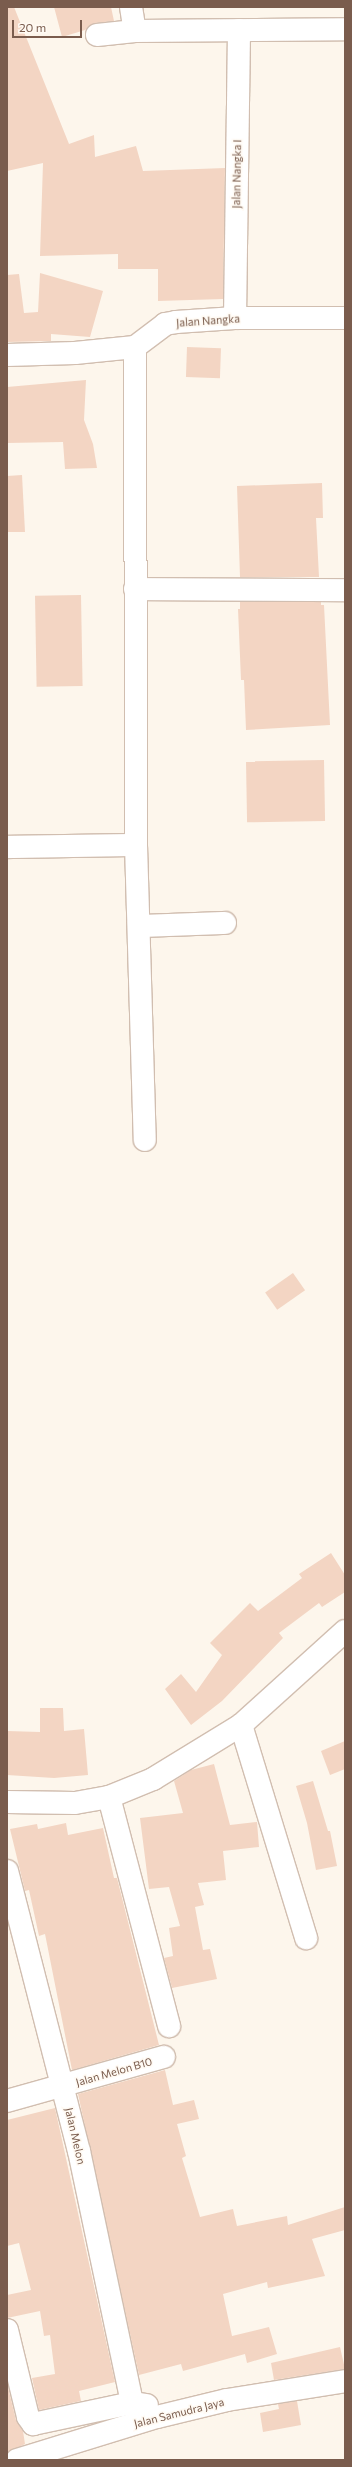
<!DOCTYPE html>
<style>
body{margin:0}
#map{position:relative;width:352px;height:2467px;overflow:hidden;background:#fdf6ec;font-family:Commissioner,sans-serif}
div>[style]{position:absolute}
.building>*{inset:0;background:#f3d5c3;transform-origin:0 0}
.roads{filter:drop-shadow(1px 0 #d1beb0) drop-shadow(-1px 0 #d1beb0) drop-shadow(0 1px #d1beb0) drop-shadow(0 -1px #d1beb0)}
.minor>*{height:22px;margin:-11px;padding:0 11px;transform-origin:11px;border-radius:11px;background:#fff}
span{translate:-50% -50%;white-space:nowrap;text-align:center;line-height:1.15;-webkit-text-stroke:3px #fffaf3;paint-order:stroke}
.street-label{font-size:11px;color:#7a5c4d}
.frame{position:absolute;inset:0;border:8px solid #7a5c4d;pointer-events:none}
.scale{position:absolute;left:12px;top:20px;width:70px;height:18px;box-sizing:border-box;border:2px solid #7a5c4d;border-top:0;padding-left:5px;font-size:12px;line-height:14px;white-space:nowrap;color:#7a5c4d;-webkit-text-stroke:3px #fffaf3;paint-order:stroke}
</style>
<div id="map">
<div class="building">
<div style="clip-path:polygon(7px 7px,14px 7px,69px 144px,94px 135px,95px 157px,136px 146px,143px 171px,225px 168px,223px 299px,158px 301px,158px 269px,118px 269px,118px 254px,40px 256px,43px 163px,7px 171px)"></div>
<div style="clip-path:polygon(54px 7px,111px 7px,114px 21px,95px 23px,85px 30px,62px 37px)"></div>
<div style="clip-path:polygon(40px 273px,103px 291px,90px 337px,51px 334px,51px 341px,7px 342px,7px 275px,19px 274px,24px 313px,38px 312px)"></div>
<div style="left:187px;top:347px;width:34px;height:30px;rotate:2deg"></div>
<div style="clip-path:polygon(86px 380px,84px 420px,93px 444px,97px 468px,65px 469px,63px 442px,7px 443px,7px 387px)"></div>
<div style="clip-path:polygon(22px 475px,25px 532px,7px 532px,7px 476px)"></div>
<div style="clip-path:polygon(322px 483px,323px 518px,316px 518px,319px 577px,240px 577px,237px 486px)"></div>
<div style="left:81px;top:595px;width:91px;height:46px;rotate:89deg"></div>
<div style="clip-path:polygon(240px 602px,321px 602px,321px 605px,324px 605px,330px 725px,246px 730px,244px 680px,241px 680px,238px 609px,240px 609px)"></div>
<div style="left:324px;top:760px;width:61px;height:78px;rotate:89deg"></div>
<div style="left:293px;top:1273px;width:21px;height:34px;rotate:55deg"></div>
<div style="clip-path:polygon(331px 1553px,345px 1575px,345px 1592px,322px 1607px,319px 1603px,279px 1633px,283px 1638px,222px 1701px,191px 1725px,165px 1689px,181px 1674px,196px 1692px,222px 1655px,210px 1643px,250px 1603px,258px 1611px,302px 1578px,299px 1574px)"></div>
<div style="clip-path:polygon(40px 1708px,63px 1708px,64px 1731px,84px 1729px,88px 1775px,54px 1778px,7px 1775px,7px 1731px,40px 1732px)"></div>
<div style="clip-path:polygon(345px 1741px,345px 1769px,330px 1775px,321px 1751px)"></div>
<div style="clip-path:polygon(214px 1764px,230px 1825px,257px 1822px,259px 1847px,223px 1851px,226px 1880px,198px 1883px,204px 1905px,195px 1907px,203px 1950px,210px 1949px,217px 1979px,172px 1988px,164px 1958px,173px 1956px,169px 1928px,180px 1926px,169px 1887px,149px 1889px,140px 1818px,183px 1813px,174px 1781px,191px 1770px)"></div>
<div style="clip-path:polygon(313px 1781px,328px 1831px,330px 1831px,337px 1866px,316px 1870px,307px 1823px,296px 1786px)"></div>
<div style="clip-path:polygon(66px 1823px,68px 1835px,103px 1828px,114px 1878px,117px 1878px,159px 2045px,72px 2070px,45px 1934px,39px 1936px,29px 1890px,25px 1891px,10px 1829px,37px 1824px,38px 1829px)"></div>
<div style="clip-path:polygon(165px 2070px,173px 2105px,194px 2100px,199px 2119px,177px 2124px,186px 2156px,182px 2158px,200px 2217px,233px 2209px,237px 2226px,287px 2216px,288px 2225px,345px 2207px,345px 2230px,312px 2239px,325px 2276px,268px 2288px,267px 2282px,223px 2294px,232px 2336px,269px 2327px,277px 2354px,247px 2363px,245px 2354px,183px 2371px,181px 2364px,139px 2375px,78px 2094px)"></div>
<div style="clip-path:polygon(55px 2108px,115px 2382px,79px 2391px,81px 2401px,39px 2410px,32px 2378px,55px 2374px,50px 2335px,44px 2336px,40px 2311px,7px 2318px,7px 2295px,31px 2290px,19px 2243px,7px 2246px,7px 2120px)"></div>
<div style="clip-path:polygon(340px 2347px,345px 2369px,274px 2380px,271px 2363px)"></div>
<div style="clip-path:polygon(7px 2383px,16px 2420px,23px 2431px,25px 2444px,7px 2453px)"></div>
<div style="clip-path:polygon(297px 2401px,301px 2425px,263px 2432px,260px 2413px,279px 2409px,278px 2404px)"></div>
</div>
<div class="roads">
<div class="minor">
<div style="left:131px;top:7px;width:24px;rotate:81deg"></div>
<div style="left:97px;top:35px;width:38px;rotate:-6deg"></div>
<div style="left:135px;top:31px;width:210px;rotate:-0.5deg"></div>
<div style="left:235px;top:318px;width:288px;rotate:-89.2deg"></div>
<div style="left:7px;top:355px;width:68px;rotate:-1.7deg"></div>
<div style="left:75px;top:353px;width:60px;rotate:-5.7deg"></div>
<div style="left:135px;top:347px;width:38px;rotate:-37deg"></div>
<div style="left:165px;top:324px;width:11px;rotate:-10deg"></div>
<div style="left:176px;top:322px;width:59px;rotate:-3.9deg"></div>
<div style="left:235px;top:318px;width:110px"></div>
<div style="left:135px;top:589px;width:210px;rotate:0.3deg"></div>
<div style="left:136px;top:845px;width:295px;rotate:88.3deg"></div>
<div style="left:7px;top:847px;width:129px;rotate:-0.9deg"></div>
<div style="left:136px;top:845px;width:498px;rotate:-90.1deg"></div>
<div style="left:139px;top:926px;width:86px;rotate:-2deg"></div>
<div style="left:241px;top:1725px;width:223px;rotate:73deg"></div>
<div style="left:109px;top:1797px;width:237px;rotate:75.3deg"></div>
<div style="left:7px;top:1802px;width:68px;rotate:0.8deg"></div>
<div style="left:75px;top:1803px;width:35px;rotate:-10deg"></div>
<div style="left:109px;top:1797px;width:48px;rotate:-22.2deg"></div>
<div style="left:153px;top:1779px;width:103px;rotate:-31.5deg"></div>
<div style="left:241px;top:1725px;width:140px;rotate:-42.1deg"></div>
<div style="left:7px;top:1871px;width:289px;rotate:75.6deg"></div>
<div style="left:79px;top:2151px;width:258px;rotate:78.1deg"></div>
<div style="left:7px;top:2101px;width:163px;rotate:-15.7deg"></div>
<div style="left:7px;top:2330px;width:89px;rotate:76.4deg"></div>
<div style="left:28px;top:2417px;width:9px;rotate:54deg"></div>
<div style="left:33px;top:2424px;width:101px;rotate:-12deg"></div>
<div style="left:132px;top:2403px;width:15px;rotate:8deg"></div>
<div style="left:17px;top:2460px;width:146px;rotate:-17.1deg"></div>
<div style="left:157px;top:2417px;width:72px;rotate:-13.7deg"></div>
<div style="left:227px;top:2400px;width:120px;rotate:-9.1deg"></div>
</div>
</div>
<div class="street-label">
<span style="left:237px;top:174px;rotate:-89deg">Jalan Nangka I</span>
<span style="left:208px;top:321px;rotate:-4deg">Jalan Nangka</span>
<span style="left:114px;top:2072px;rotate:-16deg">Jalan Melon B10</span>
<span style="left:75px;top:2136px;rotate:77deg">Jalan Melon</span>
<span style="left:179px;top:2413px;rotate:-14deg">Jalan Samudra Jaya</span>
</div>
<div class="frame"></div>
<div class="scale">20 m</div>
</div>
